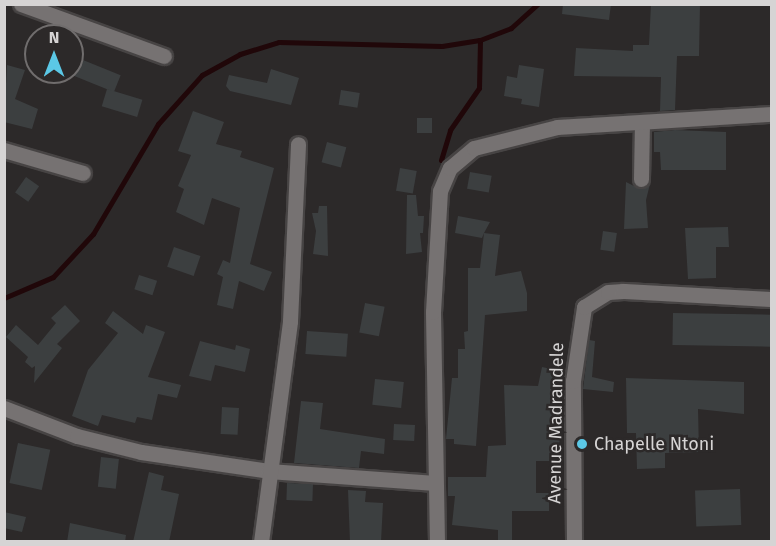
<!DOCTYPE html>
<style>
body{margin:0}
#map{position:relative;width:776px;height:546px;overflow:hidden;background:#2c2929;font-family:"Fira Sans",sans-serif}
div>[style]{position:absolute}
.stream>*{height:5px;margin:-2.5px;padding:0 2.5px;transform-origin:2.5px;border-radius:2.5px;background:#200709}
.building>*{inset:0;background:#3c3f40;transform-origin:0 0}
.roads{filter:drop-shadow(2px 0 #474444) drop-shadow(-2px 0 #474444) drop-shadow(0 2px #474444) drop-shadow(0 -2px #474444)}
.minor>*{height:15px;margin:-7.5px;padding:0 7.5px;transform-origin:7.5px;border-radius:7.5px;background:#767272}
.dots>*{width:16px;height:16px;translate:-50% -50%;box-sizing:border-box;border:3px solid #2c2929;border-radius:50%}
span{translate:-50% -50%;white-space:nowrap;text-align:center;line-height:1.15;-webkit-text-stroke:5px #2c2929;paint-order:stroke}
.street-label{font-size:18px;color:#d6d4d4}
.poi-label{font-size:18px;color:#d6d4d4}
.left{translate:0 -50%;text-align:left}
.frame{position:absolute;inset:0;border:6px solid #d6d4d4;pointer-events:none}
.north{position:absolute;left:24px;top:24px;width:60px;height:60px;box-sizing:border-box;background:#2c2929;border:2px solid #706d6d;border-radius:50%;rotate:0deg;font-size:16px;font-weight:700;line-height:24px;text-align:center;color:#d6d4d4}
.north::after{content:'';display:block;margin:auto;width:21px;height:27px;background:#5bc8e6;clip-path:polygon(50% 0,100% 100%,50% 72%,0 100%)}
</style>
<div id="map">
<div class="stream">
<div style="left:441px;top:160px;width:31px;rotate:-73deg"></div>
<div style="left:450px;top:130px;width:51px;rotate:-55.4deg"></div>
<div style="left:479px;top:88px;width:48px;rotate:-88.8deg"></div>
<div style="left:4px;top:298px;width:53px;rotate:-23.2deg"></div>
<div style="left:53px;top:277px;width:59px;rotate:-47.1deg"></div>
<div style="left:93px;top:234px;width:128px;rotate:-59.4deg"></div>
<div style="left:158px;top:124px;width:66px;rotate:-48.1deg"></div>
<div style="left:202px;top:75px;width:43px;rotate:-28.9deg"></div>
<div style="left:240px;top:54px;width:41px;rotate:-17.1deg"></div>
<div style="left:279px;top:42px;width:163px;rotate:1.4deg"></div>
<div style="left:442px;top:46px;width:38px;rotate:-9deg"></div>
<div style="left:480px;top:40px;width:33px;rotate:-21deg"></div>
<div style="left:511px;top:28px;width:36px;rotate:-42deg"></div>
</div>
<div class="building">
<div style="clip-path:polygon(563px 4px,611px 4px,609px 20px,562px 14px)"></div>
<div style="clip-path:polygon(651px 4px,700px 4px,699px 56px,677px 56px,675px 110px,660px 111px,661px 77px,574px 76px,576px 48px,633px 51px,633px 45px,649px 45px)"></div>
<div style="left:78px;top:58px;width:46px;height:18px;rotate:22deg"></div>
<div style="clip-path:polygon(7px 65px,25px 70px,15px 99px,38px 109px,32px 129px,4px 122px)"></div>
<div style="clip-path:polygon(519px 65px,544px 69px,539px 107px,521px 104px,522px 99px,504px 96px,507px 76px,517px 78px)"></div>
<div style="clip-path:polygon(271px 69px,299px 78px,291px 105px,230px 91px,226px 86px,229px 75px,267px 83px)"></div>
<div style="left:107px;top:89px;width:37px;height:18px;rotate:17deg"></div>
<div style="left:341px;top:90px;width:19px;height:15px;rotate:9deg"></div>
<div style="clip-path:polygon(193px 111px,224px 122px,216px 144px,242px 151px,240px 157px,274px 168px,250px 264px,272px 272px,264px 291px,239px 281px,233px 309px,217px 305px,223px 277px,217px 274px,223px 260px,230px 263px,240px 208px,212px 198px,204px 225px,176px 212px,184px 189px,178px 186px,191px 155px,178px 151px)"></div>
<div style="left:417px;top:118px;width:15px;height:15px"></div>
<div style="clip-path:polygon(675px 130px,726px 132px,726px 170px,661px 170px,660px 152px,654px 152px,654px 132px)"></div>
<div style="left:327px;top:142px;width:20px;height:21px;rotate:15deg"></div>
<div style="left:400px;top:168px;width:17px;height:23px;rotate:10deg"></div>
<div style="left:470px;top:172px;width:22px;height:17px;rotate:10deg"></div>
<div style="left:26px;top:177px;width:16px;height:19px;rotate:35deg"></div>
<div style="clip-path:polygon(626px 182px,640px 189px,650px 184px,646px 200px,648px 228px,624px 229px)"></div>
<div style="clip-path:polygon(407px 195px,416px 195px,418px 216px,424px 216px,423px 233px,420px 233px,422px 252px,406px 254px)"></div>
<div style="clip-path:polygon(319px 206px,327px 206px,328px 256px,313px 254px,316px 231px,312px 213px,318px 213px)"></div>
<div style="clip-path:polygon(458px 216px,490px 222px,484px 233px,500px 235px,495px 276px,521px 271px,527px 293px,527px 311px,485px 315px,476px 446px,454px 444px,454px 439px,446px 439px,452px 378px,458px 378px,458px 349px,465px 349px,464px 332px,468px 331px,468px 268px,480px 268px,484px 233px,482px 238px,455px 233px)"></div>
<div style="clip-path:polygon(728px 227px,729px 247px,716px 247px,716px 278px,688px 279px,685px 228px)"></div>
<div style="left:603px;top:231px;width:14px;height:19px;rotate:8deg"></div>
<div style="left:174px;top:247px;width:28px;height:21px;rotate:19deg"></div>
<div style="left:139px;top:275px;width:19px;height:15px;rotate:18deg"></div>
<div style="left:365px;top:303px;width:20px;height:30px;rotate:11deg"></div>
<div style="clip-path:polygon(65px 305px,80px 321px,57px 344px,62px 348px,34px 383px,35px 366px,32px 368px,25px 362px,28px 357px,6px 337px,16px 325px,38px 345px,56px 323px,51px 318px)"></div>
<div style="clip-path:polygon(113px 311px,143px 334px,146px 325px,165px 332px,148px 377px,181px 385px,177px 398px,158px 394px,152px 420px,137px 417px,135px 423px,102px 415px,98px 426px,72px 416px,88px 370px,118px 333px,105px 323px)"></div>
<div style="left:673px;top:313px;width:98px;height:32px;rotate:1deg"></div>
<div style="left:307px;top:331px;width:41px;height:23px;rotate:4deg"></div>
<div style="clip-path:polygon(589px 340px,595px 341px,592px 377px,614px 382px,613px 392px,583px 389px)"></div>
<div style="clip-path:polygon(200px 341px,235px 350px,236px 345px,250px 349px,245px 372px,215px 365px,211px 381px,189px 376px)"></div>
<div style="clip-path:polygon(542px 367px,565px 372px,558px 461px,536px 461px,536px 493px,549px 493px,549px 511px,512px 511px,512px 542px,498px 542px,498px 530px,452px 525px,455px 496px,448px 496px,448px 477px,486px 477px,488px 446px,506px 445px,504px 385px,538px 386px)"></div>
<div style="clip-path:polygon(626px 378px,744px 382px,744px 414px,698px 409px,699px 452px,665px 453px,665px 468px,637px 469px,636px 433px,627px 433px)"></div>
<div style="left:375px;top:379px;width:29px;height:26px;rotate:6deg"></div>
<div style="clip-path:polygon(301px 401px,323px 403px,320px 429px,385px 439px,384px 454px,361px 451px,359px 468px,294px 463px)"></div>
<div style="left:222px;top:407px;width:17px;height:27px;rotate:3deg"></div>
<div style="left:394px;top:424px;width:21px;height:16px;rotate:3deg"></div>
<div style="left:18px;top:443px;width:33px;height:41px;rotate:12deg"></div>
<div style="left:101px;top:457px;width:18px;height:30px;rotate:6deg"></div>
<div style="clip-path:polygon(149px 472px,164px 476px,161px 490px,179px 494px,169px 542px,133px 542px)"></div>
<div style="left:287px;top:483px;width:26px;height:17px;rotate:2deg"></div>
<div style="left:740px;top:489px;width:36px;height:45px;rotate:88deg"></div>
<div style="clip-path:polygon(348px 490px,366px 491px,365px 502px,383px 503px,381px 542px,350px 542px)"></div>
<div style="clip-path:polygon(4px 512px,26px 517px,22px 532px,4px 528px)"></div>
<div style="clip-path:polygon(70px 523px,126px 535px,125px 542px,67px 542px)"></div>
</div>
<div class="roads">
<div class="minor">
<div style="left:21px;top:4px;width:152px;rotate:20deg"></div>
<div style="left:4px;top:150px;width:82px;rotate:16.2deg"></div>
<div style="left:641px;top:179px;width:56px;rotate:-89deg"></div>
<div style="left:4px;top:408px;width:78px;rotate:21deg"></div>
<div style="left:77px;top:436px;width:66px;rotate:14deg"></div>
<div style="left:141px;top:452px;width:129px;rotate:8.4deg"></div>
<div style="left:269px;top:471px;width:166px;rotate:4.1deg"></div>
<div style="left:261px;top:542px;width:223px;rotate:-82.5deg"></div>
<div style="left:290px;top:321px;width:177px;rotate:-87.4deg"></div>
<div style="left:437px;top:542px;width:230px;rotate:-91deg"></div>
<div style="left:433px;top:312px;width:121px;rotate:-86.7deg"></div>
<div style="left:440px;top:191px;width:25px;rotate:-67deg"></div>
<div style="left:450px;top:168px;width:31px;rotate:-40deg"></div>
<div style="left:474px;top:148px;width:86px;rotate:-14.2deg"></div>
<div style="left:557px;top:127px;width:215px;rotate:-3.5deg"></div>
<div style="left:574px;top:542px;width:161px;rotate:-90.4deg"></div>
<div style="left:573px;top:381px;width:75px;rotate:-81.5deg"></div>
<div style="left:584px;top:307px;width:28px;rotate:-32deg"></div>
<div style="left:608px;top:292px;width:15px;rotate:-4deg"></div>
<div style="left:623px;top:291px;width:149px;rotate:3.1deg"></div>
</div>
</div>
<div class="dots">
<div style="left:582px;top:444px;background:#5bc8e6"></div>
</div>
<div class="street-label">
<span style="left:556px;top:423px;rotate:-89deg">Avenue Madrandele</span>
</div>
<div class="poi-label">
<span class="left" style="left:594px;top:444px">Chapelle Ntoni</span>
</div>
<div class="frame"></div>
<div class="north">N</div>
</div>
